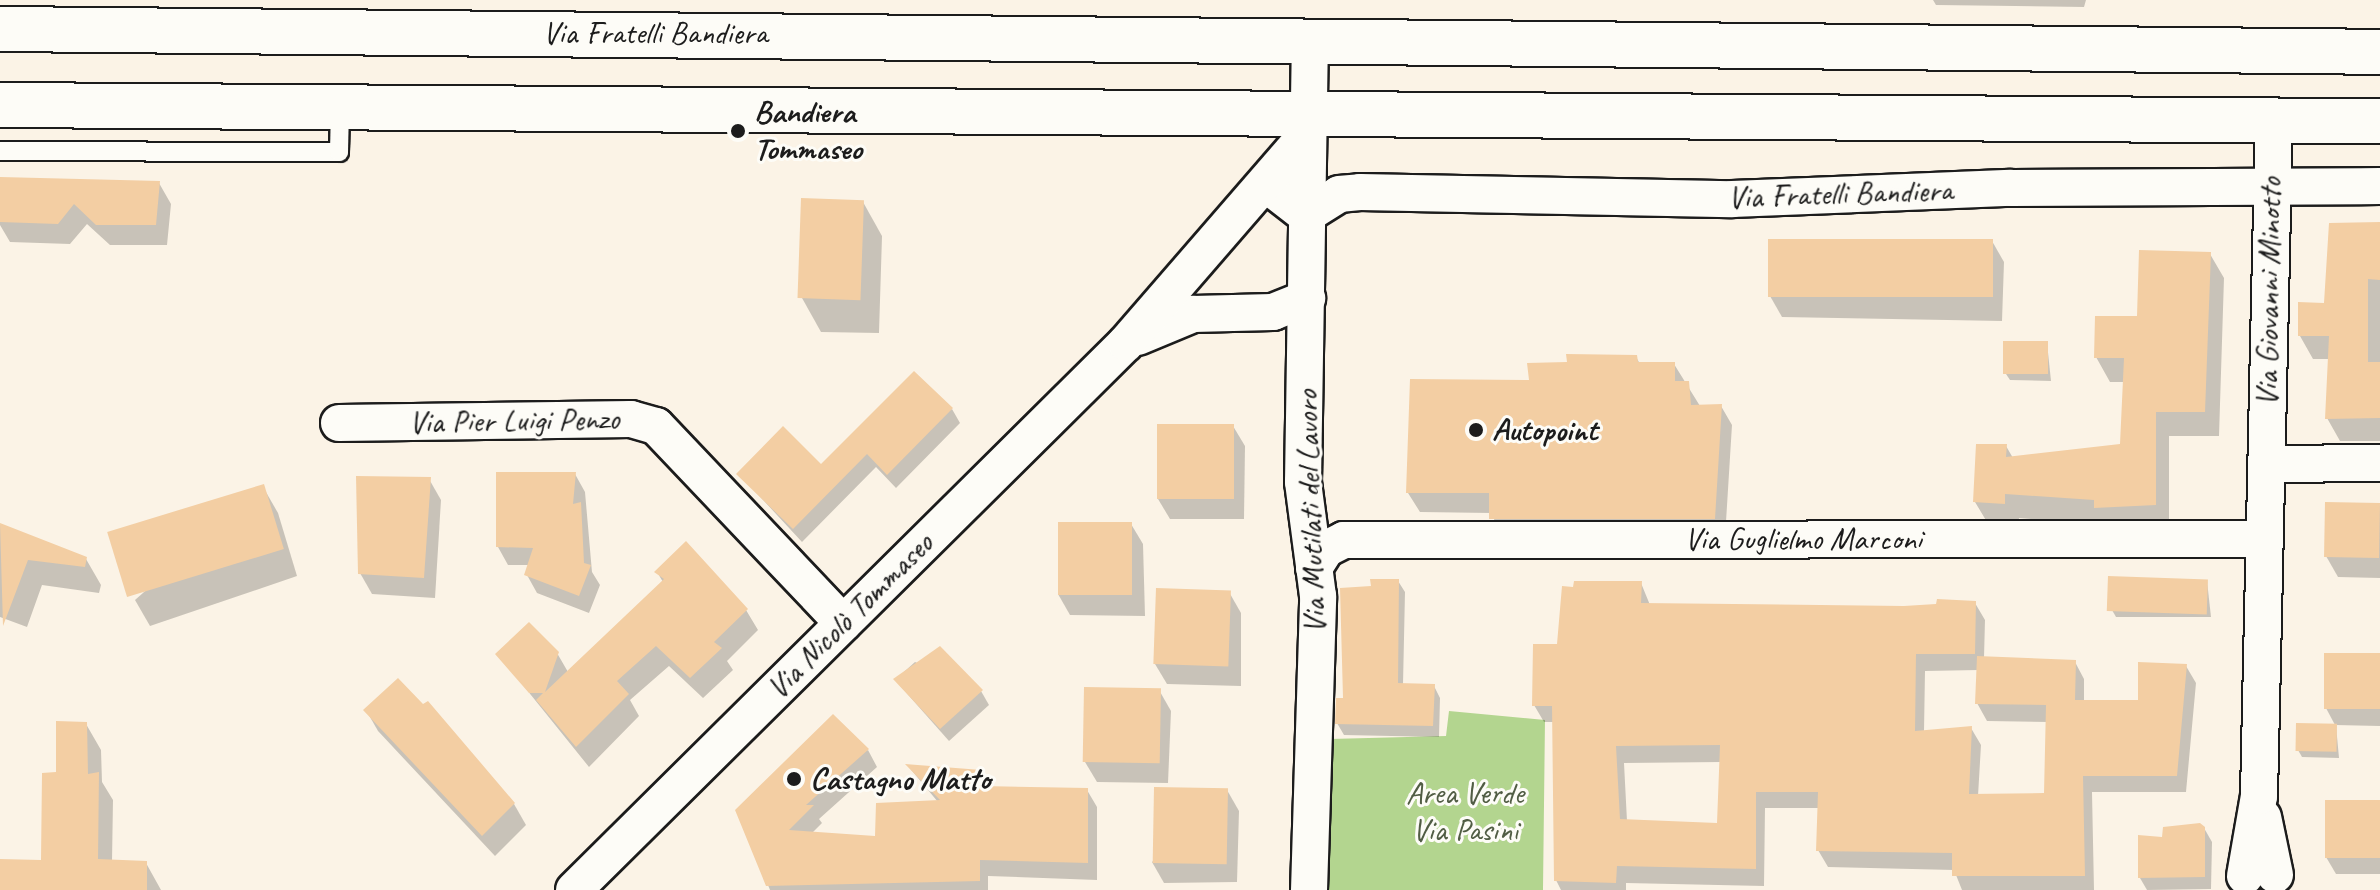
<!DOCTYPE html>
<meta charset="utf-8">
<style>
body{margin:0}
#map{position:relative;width:2380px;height:890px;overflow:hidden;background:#fbf3e6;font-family:Caveat,sans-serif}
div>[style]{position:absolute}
.green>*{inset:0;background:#b3d58f}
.shadow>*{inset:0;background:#0003}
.building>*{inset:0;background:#f3cea3;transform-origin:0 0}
.roads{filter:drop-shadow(2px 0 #1c1c1c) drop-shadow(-2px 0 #1c1c1c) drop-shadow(0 2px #1c1c1c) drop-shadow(0 -2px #1c1c1c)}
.service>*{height:18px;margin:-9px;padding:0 9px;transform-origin:9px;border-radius:9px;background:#fdfcf7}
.minor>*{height:36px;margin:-18px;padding:0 18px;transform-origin:18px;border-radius:18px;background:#fdfcf7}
.secondary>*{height:44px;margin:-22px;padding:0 22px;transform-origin:22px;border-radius:22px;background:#fdfcf7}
.dots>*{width:22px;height:22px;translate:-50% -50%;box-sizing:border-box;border:4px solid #fdfcf7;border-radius:50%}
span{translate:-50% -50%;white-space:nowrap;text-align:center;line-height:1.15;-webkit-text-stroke:6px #fdfcf7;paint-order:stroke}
.street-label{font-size:32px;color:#1c1c1c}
.poi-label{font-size:32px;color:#1c1c1c;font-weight:700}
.left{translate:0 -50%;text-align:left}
.park-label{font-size:32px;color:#515d44}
</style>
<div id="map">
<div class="green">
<div style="clip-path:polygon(1449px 711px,1545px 720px,1543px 890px,1326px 890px,1330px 739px,1446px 736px)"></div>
</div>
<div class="shadow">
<div style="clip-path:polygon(1933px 0,2086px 0,2084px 7px,1936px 5px)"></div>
<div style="clip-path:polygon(0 179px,159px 183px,171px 204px,167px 245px,110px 245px,87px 224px,70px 244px,10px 242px,0 225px)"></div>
<div style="clip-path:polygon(863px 202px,882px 236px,879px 333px,821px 332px,802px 298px)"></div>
<div style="clip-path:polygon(2380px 225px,2380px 441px,2340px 441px,2327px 418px,2330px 359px,2313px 359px,2300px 336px)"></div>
<div style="clip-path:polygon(1992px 241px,2004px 262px,2002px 321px,1782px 317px,1770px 296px)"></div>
<div style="clip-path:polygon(2210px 254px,2224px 278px,2219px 436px,2169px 436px,2169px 530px,2019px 518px,2018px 528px,1990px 527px,1975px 502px,2006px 446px,2013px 458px,2122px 446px,2125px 382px,2110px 382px,2096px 357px)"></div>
<div style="clip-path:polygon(2047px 343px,2051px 381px,2010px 380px,2006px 374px)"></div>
<div style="clip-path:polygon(1636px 357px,1640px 364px,1674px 364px,1700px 406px,1721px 406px,1732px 425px,1725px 538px,1503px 538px,1491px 513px,1420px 512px,1408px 493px,1531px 382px)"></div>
<div style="clip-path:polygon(952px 409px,960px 423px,896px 488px,876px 467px,802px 542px,739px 474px,821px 467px)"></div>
<div style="clip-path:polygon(1233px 426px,1245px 446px,1244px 519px,1170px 519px,1158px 499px)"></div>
<div style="clip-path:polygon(575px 474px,585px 492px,592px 572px,600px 585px,589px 613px,537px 593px,527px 575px,530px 565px,508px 565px,498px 547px)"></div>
<div style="clip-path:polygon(429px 479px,441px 500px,435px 598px,372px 594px,360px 573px)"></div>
<div style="clip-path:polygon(263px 487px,278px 513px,297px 576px,150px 626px,135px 600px)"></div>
<div style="clip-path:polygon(2380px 505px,2380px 578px,2338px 577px,2326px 556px)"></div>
<div style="clip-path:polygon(1131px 524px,1143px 544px,1145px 616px,1070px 615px,1058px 594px)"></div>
<div style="clip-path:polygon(0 525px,86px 559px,101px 585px,99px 593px,42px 585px,27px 627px,0 617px)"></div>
<div style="clip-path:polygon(657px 572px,746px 610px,758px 630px,727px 661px,733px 670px,703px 698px,669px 666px,630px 700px,639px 716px,589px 767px,498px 654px,557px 653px,568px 672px,663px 582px)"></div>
<div style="clip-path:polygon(1398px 581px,1405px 592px,1403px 685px,1434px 686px,1440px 698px,1439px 737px,1344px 735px,1337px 723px,1373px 588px)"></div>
<div style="clip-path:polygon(2207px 581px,2211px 617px,2116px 617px,2112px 610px)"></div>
<div style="clip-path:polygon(evenodd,1641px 583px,1650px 605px,1904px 608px,1975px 603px,1985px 620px,1984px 658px,2075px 662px,2084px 679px,2084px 702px,2140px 702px,2186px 666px,2196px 683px,2186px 792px,2092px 792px,2094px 890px,1962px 890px,1954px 870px,1828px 867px,1818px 850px,1819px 808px,1765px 808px,1764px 886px,1626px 883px,1626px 890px,1561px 890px,1556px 880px,1554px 722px,1544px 722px,1534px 705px,1559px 646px,1641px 583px,1979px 670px,1977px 703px,1987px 721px,2048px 722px,2046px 795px,1978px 796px,1981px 745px,1971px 728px,1924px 732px,1925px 671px,1979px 670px,1641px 583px,1722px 762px,1719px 825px,1627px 821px,1624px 763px,1722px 762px)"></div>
<div style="clip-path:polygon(1229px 592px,1241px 613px,1241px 686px,1167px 684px,1155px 664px)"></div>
<div style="clip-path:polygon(2380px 655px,2380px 726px,2335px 725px,2326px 708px)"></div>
<div style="clip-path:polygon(915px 662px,981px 691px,989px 705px,949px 741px,895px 680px)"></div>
<div style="clip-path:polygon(1159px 690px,1171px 711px,1168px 783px,1097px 782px,1085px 762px)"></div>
<div style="clip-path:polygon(366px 710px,514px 804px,526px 825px,495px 856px,378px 731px)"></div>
<div style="clip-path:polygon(86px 724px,101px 750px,102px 782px,113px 800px,112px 862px,146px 863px,161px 890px,0 890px,0 861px,43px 862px,58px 773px)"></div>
<div style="clip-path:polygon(2336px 726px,2339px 758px,2302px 757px,2298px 750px)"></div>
<div style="clip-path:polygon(868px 750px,877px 767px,819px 819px,822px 823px,811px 834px,877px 838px,938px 802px,908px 766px,980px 772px,989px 788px,1087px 790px,1097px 807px,1097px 880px,988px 876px,988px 890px,770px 890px,738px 811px)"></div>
<div style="clip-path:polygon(1227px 790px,1239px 811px,1237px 882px,1164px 883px,1152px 862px)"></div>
<div style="clip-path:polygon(2380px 802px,2380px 874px,2336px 874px,2326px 857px)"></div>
<div style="clip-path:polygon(2204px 828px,2212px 842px,2211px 889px,2147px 890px,2140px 878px,2163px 840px)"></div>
</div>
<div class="building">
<div style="clip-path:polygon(0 177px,160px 181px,156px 225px,96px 225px,74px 204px,58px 224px,0 222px)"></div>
<div style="left:801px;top:198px;width:63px;height:100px;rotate:2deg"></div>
<div style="clip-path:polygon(2380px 222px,2380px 280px,2368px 279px,2368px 362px,2380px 362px,2380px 418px,2325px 419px,2329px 336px,2298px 336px,2298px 302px,2324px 303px,2329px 223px)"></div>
<div style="left:1768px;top:239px;width:225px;height:58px"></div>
<div style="clip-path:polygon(2139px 250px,2211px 252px,2205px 412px,2156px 412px,2156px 505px,2094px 508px,2094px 500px,2005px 494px,2005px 504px,1973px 502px,1976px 444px,2007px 444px,2006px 457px,2120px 444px,2124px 358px,2094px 358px,2095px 316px,2137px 316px)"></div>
<div style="left:2003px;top:341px;width:45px;height:33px"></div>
<div style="clip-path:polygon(1566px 354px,1637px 355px,1638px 362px,1675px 362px,1675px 381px,1689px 381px,1691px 405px,1722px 404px,1715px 519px,1489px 519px,1489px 493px,1406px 493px,1410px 379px,1529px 380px,1527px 363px,1567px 362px)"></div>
<div style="clip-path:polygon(914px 371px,953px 408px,887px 475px,867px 454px,793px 529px,736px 474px,783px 426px,821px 464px)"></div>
<div style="left:1157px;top:424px;width:77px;height:75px"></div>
<div style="clip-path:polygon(496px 472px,576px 472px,573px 504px,581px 502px,584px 563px,591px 565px,579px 596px,524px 575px,533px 548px,496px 547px)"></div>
<div style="clip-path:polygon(356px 476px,431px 477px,424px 578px,358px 574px)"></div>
<div style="left:264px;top:484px;width:68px;height:164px;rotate:73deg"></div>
<div style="left:2325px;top:502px;width:55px;height:55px;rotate:1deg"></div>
<div style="left:1058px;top:522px;width:74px;height:73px"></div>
<div style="clip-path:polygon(0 523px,87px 557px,85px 567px,28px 560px,3px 626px)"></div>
<div style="clip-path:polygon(686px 541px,748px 609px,714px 642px,722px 648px,690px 678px,656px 646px,617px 681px,629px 694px,576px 747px,536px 700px,543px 693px,529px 693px,495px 654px,529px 622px,559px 652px,545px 692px,664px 579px,654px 572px)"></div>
<div style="left:2108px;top:576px;width:100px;height:35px;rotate:2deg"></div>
<div style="clip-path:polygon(1370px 579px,1399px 579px,1398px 683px,1435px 684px,1433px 726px,1335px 724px,1336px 698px,1343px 698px,1340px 588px,1371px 586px)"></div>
<div style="clip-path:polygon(evenodd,1574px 581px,1642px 581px,1641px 603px,1904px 606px,1936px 604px,1937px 599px,1976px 601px,1975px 654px,1916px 654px,1915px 731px,1972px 726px,1969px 794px,2044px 793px,2046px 705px,1975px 704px,1977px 656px,2076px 660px,2075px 700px,2138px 700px,2138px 662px,2187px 664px,2177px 776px,2083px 776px,2085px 876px,1952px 876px,1952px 853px,1816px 851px,1818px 792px,1756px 792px,1756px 869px,1617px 866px,1616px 883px,1554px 881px,1552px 706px,1532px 706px,1533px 644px,1557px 644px,1562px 586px,1573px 587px,1574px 581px,1720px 745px,1717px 823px,1620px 819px,1616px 746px,1720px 745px)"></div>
<div style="left:1156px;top:588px;width:75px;height:76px;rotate:2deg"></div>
<div style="clip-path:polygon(940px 646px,983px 690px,940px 729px,893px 679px)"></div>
<div style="left:2324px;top:653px;width:56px;height:56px"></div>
<div style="clip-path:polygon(398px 678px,423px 704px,428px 701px,515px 803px,482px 836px,363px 710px)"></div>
<div style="left:1084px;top:687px;width:77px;height:75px;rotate:1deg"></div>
<div style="clip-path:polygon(833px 714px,869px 749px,806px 805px,814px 805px,789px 830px,875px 836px,876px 803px,940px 800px,905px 764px,981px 770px,981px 786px,1088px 788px,1088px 863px,980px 860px,980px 881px,766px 886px,735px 810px)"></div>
<div style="clip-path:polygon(56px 721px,87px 722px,88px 774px,99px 772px,98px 859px,147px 861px,147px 890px,0 890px,0 859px,41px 860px,42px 773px,56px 772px)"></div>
<div style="left:2296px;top:723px;width:41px;height:28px;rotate:1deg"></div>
<div style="left:1154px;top:787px;width:74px;height:76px;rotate:1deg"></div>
<div style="left:2325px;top:800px;width:55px;height:58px"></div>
<div style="clip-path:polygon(2200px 823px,2205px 827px,2205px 877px,2138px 878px,2138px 835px,2162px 837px,2163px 827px)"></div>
</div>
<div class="roads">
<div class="service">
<div style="left:0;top:151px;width:339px;rotate:0.2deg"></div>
<div style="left:339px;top:152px;width:45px;rotate:-88.7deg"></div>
</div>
<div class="minor">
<div style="left:1266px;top:184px;width:51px;rotate:37.8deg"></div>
<div style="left:1306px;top:215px;width:39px;rotate:-32deg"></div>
<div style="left:1339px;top:194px;width:21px;rotate:-5deg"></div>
<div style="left:1360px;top:192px;width:372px;rotate:1.1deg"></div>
<div style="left:1732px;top:199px;width:279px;rotate:-2.3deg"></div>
<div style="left:2011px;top:188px;width:369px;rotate:-0.3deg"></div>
<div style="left:1138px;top:337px;width:60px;rotate:-22.7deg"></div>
<div style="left:1193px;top:314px;width:80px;rotate:-1.4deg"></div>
<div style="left:1273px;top:312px;width:37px;rotate:-22deg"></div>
<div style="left:339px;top:423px;width:292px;rotate:-0.8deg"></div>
<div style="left:631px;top:419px;width:26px;rotate:16deg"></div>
<div style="left:656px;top:426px;width:272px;rotate:46.5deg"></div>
<div style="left:2267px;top:464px;width:113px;rotate:-0.5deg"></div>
<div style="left:1314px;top:568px;width:22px;rotate:-58deg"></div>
<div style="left:1326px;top:549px;width:20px;rotate:-27deg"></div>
<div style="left:1344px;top:540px;width:918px;rotate:-0.06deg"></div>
<div style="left:2263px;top:817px;width:59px;rotate:78.3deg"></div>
<div style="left:2245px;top:876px;width:81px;rotate:-80.1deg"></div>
<div style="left:2259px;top:796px;width:676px;rotate:-88.73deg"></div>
<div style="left:574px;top:890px;width:777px;rotate:-44.74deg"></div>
<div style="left:1126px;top:343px;width:275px;rotate:-49.1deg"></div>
<div style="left:1309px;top:890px;width:294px;rotate:-88.2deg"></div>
<div style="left:1318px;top:596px;width:115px;rotate:-97.5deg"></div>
<div style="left:1303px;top:482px;width:444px;rotate:-89.1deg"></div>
</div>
<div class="secondary">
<div style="left:0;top:29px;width:2380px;rotate:0.55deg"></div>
<div style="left:0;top:105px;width:2380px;rotate:0.39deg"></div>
</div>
</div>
<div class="dots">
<div style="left:738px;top:131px;background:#1c1c1c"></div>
<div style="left:1476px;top:430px;background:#1c1c1c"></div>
<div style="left:794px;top:779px;background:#1c1c1c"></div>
</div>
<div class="street-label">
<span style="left:655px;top:33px">Via Fratelli Bandiera</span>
<span style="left:1840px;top:194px;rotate:-2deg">Via Fratelli Bandiera</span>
<span style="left:2269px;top:292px;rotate:-89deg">Via Giovanni Minotto</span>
<span style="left:514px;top:421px;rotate:-1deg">Via Pier Luigi Penzo</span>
<span style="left:1311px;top:512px;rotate:-92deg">Via Mutilati del Lavoro</span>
<span style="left:1803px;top:539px">Via Guglielmo Marconi</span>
<span style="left:850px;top:616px;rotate:-45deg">Via Nicolò Tommaseo</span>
</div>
<div class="poi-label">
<span class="left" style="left:754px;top:131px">Bandiera<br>Tommaseo</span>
<span class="left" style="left:1492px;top:430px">Autopoint</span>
<span class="left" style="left:810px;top:779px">Castagno Matto</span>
</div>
<div class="park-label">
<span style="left:1465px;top:812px">Area Verde<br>Via Pasini</span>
</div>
</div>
